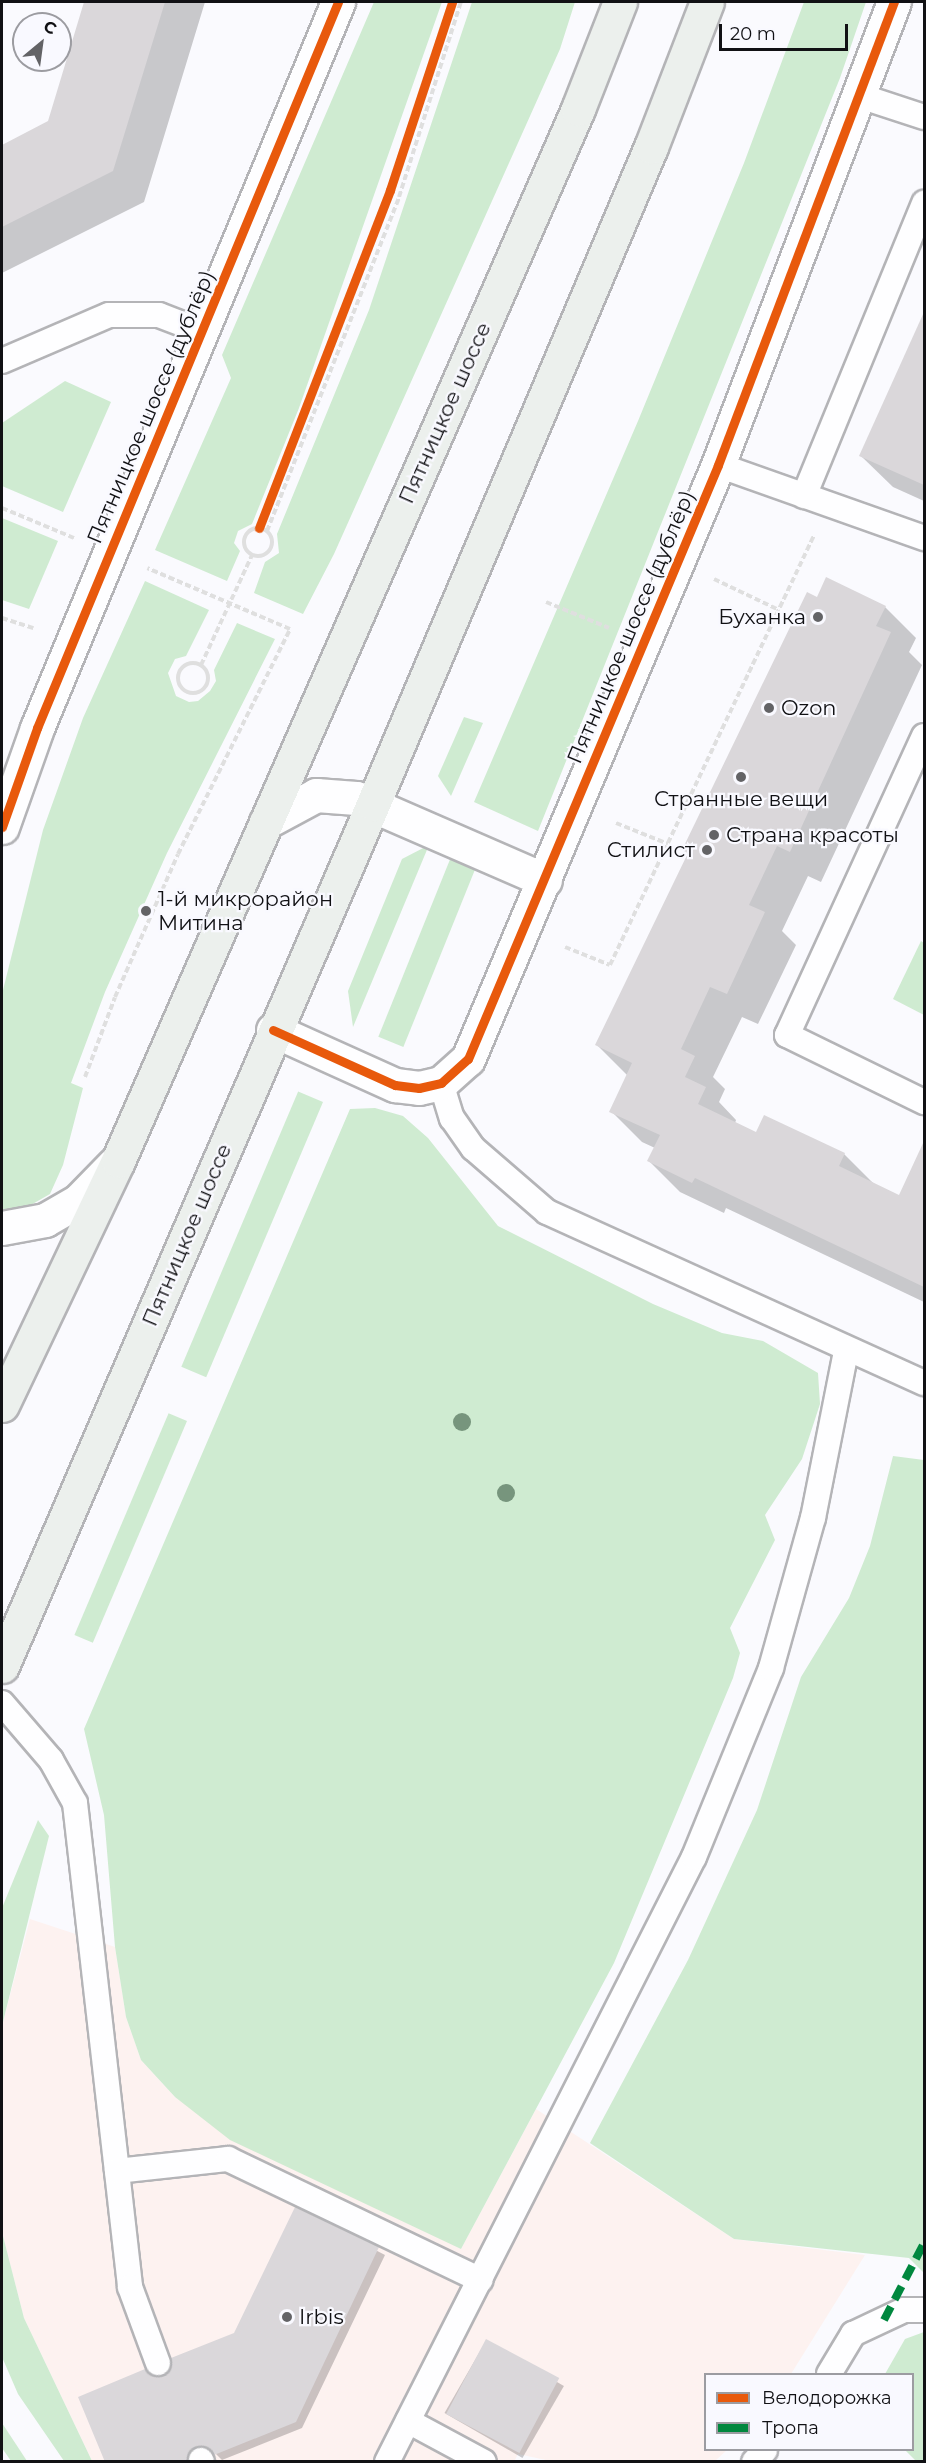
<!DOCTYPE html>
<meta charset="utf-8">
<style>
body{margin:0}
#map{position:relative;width:926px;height:2463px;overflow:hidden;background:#fafafe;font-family:Montserrat,sans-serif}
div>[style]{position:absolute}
.commercial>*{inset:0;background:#fdf2f0}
.green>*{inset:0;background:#cfebd1;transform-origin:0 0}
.shadow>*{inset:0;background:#0003;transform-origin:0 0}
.building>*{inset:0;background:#dad7da;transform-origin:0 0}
.path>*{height:4px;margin-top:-2px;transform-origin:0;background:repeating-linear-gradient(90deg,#dfdfdf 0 6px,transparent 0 9px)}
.path>.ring{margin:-2px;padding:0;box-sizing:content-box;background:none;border:4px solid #dfdfdf;border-radius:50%}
.roads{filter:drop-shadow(2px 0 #b4b4b7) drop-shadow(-2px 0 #b4b4b7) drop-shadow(0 2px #b4b4b7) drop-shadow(0 -2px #b4b4b7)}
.service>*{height:24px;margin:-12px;padding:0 12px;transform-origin:12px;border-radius:12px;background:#fefeff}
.minor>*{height:33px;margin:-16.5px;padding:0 16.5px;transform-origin:16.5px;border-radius:16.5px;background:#fefeff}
.primary>*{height:33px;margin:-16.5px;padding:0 16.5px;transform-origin:16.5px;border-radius:16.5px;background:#ecf0ed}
.quiet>*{height:8px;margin-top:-4px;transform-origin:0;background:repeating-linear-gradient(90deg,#00873e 0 15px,transparent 0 23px)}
.cycleway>*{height:9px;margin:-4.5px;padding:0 4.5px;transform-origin:4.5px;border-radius:4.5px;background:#e8590c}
.trees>*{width:18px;height:18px;margin:-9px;border-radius:50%;background:#77957d}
.dots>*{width:16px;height:16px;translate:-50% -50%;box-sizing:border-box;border:3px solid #f9f9ff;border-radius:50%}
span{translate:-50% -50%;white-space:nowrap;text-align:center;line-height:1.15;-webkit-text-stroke:4.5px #f9f9ff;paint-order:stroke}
.street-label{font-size:21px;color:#111114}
.poi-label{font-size:21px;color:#111114}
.right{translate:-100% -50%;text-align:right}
.left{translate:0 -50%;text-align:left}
.frame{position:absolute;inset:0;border:3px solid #111114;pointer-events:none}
.legend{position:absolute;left:704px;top:2373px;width:210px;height:78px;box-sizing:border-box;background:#f9f9ff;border:2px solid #9c9ca1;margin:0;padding:8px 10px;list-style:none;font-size:18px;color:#111114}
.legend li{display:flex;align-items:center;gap:12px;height:30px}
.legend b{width:30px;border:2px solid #9c9ca1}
.north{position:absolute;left:12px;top:12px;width:60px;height:60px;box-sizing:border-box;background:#f9f9ff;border:2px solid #9c9ca1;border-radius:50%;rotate:29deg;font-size:16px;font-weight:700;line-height:24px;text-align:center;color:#111114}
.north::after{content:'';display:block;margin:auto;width:21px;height:27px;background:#636366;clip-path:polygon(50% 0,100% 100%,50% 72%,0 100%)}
.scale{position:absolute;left:719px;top:24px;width:129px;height:27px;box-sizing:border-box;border:3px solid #111114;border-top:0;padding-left:8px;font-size:18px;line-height:21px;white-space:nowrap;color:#111114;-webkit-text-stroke:4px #f9f9ff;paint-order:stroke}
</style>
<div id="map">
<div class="commercial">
<div style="clip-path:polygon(30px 1919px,115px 1947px,126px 2017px,141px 2060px,175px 2097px,461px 2249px,536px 2109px,734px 2239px,865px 2255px,791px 2374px,706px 2374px,706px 2450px,727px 2450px,715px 2461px,555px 2462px,518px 2454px,514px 2462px,92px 2461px,24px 2318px,2px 2232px,2px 2026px)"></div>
</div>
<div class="green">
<div style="clip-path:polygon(374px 2px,442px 2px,299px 408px,252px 524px,238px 531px,234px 543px,240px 551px,227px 581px,155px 550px,231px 378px,222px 355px)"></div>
<div style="clip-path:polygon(472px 2px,575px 2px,560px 49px,334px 554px,303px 614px,254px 593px,265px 562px,279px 553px,277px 534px,369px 310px)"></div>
<div style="clip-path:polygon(804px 2px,866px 2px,840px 78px,538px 831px,474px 802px,638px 421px,744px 163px)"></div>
<div style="clip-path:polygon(65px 381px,111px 402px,63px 512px,2px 486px,2px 423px)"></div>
<div style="clip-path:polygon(2px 518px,58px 541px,29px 609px,2px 600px)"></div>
<div style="clip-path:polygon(145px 581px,209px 610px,186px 656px,175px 659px,168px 673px,176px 696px,189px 702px,198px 701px,210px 691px,216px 681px,214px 670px,237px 623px,275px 639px,167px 853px,105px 992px,71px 1083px,83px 1088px,63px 1165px,50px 1194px,22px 1210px,2px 1213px,2px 994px,43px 830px,83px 718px)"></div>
<div style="clip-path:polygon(464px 717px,483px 723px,451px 796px,438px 776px)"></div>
<div style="clip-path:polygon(429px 845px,353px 1027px,348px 991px,402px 859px)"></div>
<div style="left:451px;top:857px;width:27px;height:194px;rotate:22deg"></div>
<div style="clip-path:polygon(921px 941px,924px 943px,924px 1015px,893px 999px)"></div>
<div style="left:323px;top:1102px;width:299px;height:27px;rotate:113deg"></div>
<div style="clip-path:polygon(375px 1108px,403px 1116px,428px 1138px,498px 1226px,653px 1304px,722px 1333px,763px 1341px,818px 1373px,820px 1404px,802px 1459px,765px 1515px,775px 1540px,730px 1628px,740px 1653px,733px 1678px,614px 1963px,461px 2249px,230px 2140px,175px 2097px,141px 2060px,126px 2017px,115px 1947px,104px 1815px,84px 1729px,350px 1109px)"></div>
<div style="left:187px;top:1421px;width:241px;height:20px;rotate:113deg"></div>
<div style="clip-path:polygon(893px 1456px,924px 1460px,924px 2273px,909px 2258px,734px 2239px,590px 2143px,688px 1960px,757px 1810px,801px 1677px,849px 1598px,870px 1546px)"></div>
<div style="clip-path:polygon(38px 1820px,49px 1836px,2px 2026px,2px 1908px)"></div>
<div style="clip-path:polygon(2px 2232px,24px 2318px,92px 2461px,64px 2461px,18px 2394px,2px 2357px)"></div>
<div style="clip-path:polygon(924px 2332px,924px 2461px,916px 2461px,905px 2450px,912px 2450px,912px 2374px,885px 2374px,905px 2339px)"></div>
<div style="clip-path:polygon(2px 2423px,27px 2461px,11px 2461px,2px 2448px)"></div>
</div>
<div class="shadow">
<div style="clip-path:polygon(86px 2px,205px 2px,144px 202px,2px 273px,2px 146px,49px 122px)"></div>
<div style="clip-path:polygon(924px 315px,924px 501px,893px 487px,861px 456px)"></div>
<div style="clip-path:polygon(818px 599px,885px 607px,916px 638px,909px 652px,922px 665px,821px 882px,808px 876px,782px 931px,796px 945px,758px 1024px,742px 1017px,713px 1077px,725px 1089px,719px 1102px,736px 1120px,735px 1123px,757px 1134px,844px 1154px,875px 1185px,900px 1197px,908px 1180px,924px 1188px,924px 1302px,726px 1208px,724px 1213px,680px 1192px,649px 1161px,655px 1148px,642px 1142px,611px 1111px,628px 1076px,597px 1045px,689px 855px,684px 849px)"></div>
<div style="clip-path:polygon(296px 2209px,385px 2255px,302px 2428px,222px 2460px,215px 2453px,202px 2453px,194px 2462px,107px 2462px,155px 2378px,164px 2378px,235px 2334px)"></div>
<div style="left:486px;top:2341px;width:90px;height:83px;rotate:30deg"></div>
</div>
<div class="building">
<div style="clip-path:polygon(84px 2px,165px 2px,113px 171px,2px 227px,2px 145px,48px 121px)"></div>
<div style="clip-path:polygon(924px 312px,924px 485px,859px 456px)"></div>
<div style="clip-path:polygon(826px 577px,886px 606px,876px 626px,891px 632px,790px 852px,777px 846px,749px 905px,765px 912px,727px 994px,710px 987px,681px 1049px,695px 1056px,685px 1077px,706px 1087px,698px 1104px,756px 1132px,764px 1115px,845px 1153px,839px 1166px,899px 1195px,924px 1141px,924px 1287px,695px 1178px,692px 1183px,647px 1161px,660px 1135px,609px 1112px,632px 1063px,595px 1045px,688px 853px,682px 850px,807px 592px,817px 597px)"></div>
<div style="clip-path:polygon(295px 2207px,379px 2247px,296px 2422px,214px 2455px,208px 2448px,195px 2447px,187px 2462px,105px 2462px,78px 2397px,145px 2369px,155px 2377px,163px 2376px,172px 2366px,171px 2358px,234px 2333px)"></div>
<div style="left:486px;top:2339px;width:83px;height:85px;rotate:28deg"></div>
</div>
<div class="path">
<div style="left:2px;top:508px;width:78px;rotate:22.6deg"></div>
<div class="ring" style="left:244px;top:528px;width:24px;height:24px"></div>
<div style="left:267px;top:531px;width:359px;rotate:-68.4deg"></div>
<div style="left:399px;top:197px;width:205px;rotate:-72.4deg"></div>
<div style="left:714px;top:579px;width:72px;rotate:25.5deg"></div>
<div style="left:546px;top:602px;width:68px;rotate:22.4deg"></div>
<div style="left:2px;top:618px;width:33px;rotate:18deg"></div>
<div class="ring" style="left:178px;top:663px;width:26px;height:26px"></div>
<div style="left:201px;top:665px;width:121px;rotate:-65.1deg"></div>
<div style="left:616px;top:823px;width:56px;rotate:22deg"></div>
<div style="left:565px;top:947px;width:48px;rotate:21.8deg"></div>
<div style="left:610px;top:965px;width:476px;rotate:-64.6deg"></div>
<div style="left:85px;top:1077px;width:85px;rotate:-69.4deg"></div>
<div style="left:115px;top:997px;width:156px;rotate:-66.2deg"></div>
<div style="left:178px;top:854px;width:251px;rotate:-63.5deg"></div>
<div style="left:290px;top:629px;width:155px;rotate:-156.9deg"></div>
</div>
<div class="roads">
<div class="service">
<div style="left:860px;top:96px;width:67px;rotate:18.2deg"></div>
<div style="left:2px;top:361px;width:116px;rotate:-23.3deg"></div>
<div style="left:109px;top:315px;width:50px"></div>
<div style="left:159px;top:315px;width:47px;rotate:21.1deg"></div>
<div style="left:718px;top:465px;width:219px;rotate:19.5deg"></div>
<div style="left:804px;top:496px;width:317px;rotate:-67.7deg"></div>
<div style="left:924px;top:736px;width:329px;rotate:114.6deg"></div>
<div style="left:787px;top:1035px;width:153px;rotate:26.1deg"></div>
<div style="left:441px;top:1083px;width:37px;rotate:73deg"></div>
<div style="left:452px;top:1118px;width:37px;rotate:55deg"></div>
<div style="left:473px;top:1148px;width:98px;rotate:40.9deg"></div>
<div style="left:547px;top:1212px;width:414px;rotate:24.4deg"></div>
<div style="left:2px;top:1703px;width:75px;rotate:49.3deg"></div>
<div style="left:51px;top:1760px;width:49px;rotate:60.8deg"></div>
<div style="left:75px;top:1803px;width:487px;rotate:83.5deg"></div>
<div style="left:130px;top:2287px;width:81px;rotate:69.8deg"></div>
<div style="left:117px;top:2171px;width:112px;rotate:-6.2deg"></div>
<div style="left:228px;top:2159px;width:280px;rotate:25.6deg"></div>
<div style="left:829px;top:2374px;width:47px;rotate:-59deg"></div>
<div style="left:853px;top:2334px;width:56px;rotate:-25.2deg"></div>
<div style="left:904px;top:2310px;width:20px"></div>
<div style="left:408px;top:2421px;width:86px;rotate:28.3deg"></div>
<div style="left:201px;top:2460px;width:2px;rotate:63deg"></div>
<div style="left:387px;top:2462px;width:678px;rotate:-63.1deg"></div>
<div style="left:694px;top:1857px;width:204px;rotate:-67.8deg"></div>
<div style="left:771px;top:1668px;width:156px;rotate:-74.4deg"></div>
<div style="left:813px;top:1518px;width:170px;rotate:-78.8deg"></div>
<div style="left:754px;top:2462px;width:16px;rotate:-47deg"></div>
</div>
<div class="minor">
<div style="left:266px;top:822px;width:57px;rotate:-28.4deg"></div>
<div style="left:316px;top:795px;width:40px;rotate:4.3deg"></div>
<div style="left:356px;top:798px;width:206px;rotate:23.5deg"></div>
<div style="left:2px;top:827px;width:105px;rotate:-70.5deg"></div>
<div style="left:37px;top:728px;width:786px;rotate:-67.48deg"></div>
<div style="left:273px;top:1030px;width:134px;rotate:24.3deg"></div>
<div style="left:395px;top:1085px;width:24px;rotate:7deg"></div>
<div style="left:419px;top:1088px;width:23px;rotate:-13deg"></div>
<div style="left:441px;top:1083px;width:36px;rotate:-42deg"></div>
<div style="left:468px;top:1059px;width:644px;rotate:-67.17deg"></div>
<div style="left:718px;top:465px;width:495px;rotate:-69.2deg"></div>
<div style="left:2px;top:1228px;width:44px;rotate:-10.5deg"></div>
<div style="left:45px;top:1220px;width:39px;rotate:-30deg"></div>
<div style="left:79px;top:1200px;width:50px;rotate:-45.8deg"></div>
</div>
<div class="primary">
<div style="left:2px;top:1405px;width:270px;rotate:-64.6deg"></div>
<div style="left:118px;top:1161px;width:1148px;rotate:-66.38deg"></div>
<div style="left:578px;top:109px;width:115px;rotate:-68.6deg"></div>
<div style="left:2px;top:1666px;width:938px;rotate:-66.71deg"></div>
<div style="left:373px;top:804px;width:713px;rotate:-67.07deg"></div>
<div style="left:651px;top:147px;width:155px;rotate:-68.9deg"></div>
</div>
</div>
<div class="quiet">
<div style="left:884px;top:2320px;width:87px;rotate:-62.5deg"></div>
</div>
<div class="cycleway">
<div style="left:259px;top:528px;width:362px;rotate:-68.8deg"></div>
<div style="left:390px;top:190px;width:198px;rotate:-71.7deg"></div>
<div style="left:2px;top:827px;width:105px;rotate:-70.5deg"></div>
<div style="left:37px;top:728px;width:786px;rotate:-67.48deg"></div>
<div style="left:273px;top:1030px;width:134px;rotate:24.3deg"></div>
<div style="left:395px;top:1085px;width:24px;rotate:7deg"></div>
<div style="left:419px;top:1088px;width:23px;rotate:-13deg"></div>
<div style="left:441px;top:1083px;width:36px;rotate:-42deg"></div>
<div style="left:468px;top:1059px;width:644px;rotate:-67.17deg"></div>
<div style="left:718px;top:465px;width:495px;rotate:-69.2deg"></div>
</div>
<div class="trees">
<div style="left:462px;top:1422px"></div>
<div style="left:506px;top:1493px"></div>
</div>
<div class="dots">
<div style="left:818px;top:617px;background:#636366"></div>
<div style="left:769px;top:708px;background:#636366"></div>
<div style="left:741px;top:777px;background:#636366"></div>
<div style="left:714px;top:835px;background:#636366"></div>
<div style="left:707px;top:850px;background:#636366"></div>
<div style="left:146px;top:911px;background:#636366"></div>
<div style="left:287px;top:2317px;background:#636366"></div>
</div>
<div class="street-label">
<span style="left:151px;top:407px;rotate:-67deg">Пятницкое шоссе (дублёр)</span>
<span style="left:445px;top:413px;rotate:-66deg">Пятницкое шоссе</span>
<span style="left:631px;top:627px;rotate:-67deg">Пятницкое шоссе (дублёр)</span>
<span style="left:187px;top:1235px;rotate:-67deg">Пятницкое шоссе</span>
</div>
<div class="poi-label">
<span class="right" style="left:806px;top:617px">Буханка</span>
<span class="left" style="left:781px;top:708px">Ozon</span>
<span style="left:741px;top:799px">Странные вещи</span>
<span class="left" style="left:726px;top:835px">Страна красоты</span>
<span class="right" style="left:695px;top:850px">Стилист</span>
<span class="left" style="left:158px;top:911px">1-й микрорайон<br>Митина</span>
<span class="left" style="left:299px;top:2317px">Irbis</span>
</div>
<div class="frame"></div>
<ul class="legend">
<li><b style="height:8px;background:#e8590c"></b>Велодорожка</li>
<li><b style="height:8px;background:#00873e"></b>Тропа</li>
</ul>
<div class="north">С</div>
<div class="scale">20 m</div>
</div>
